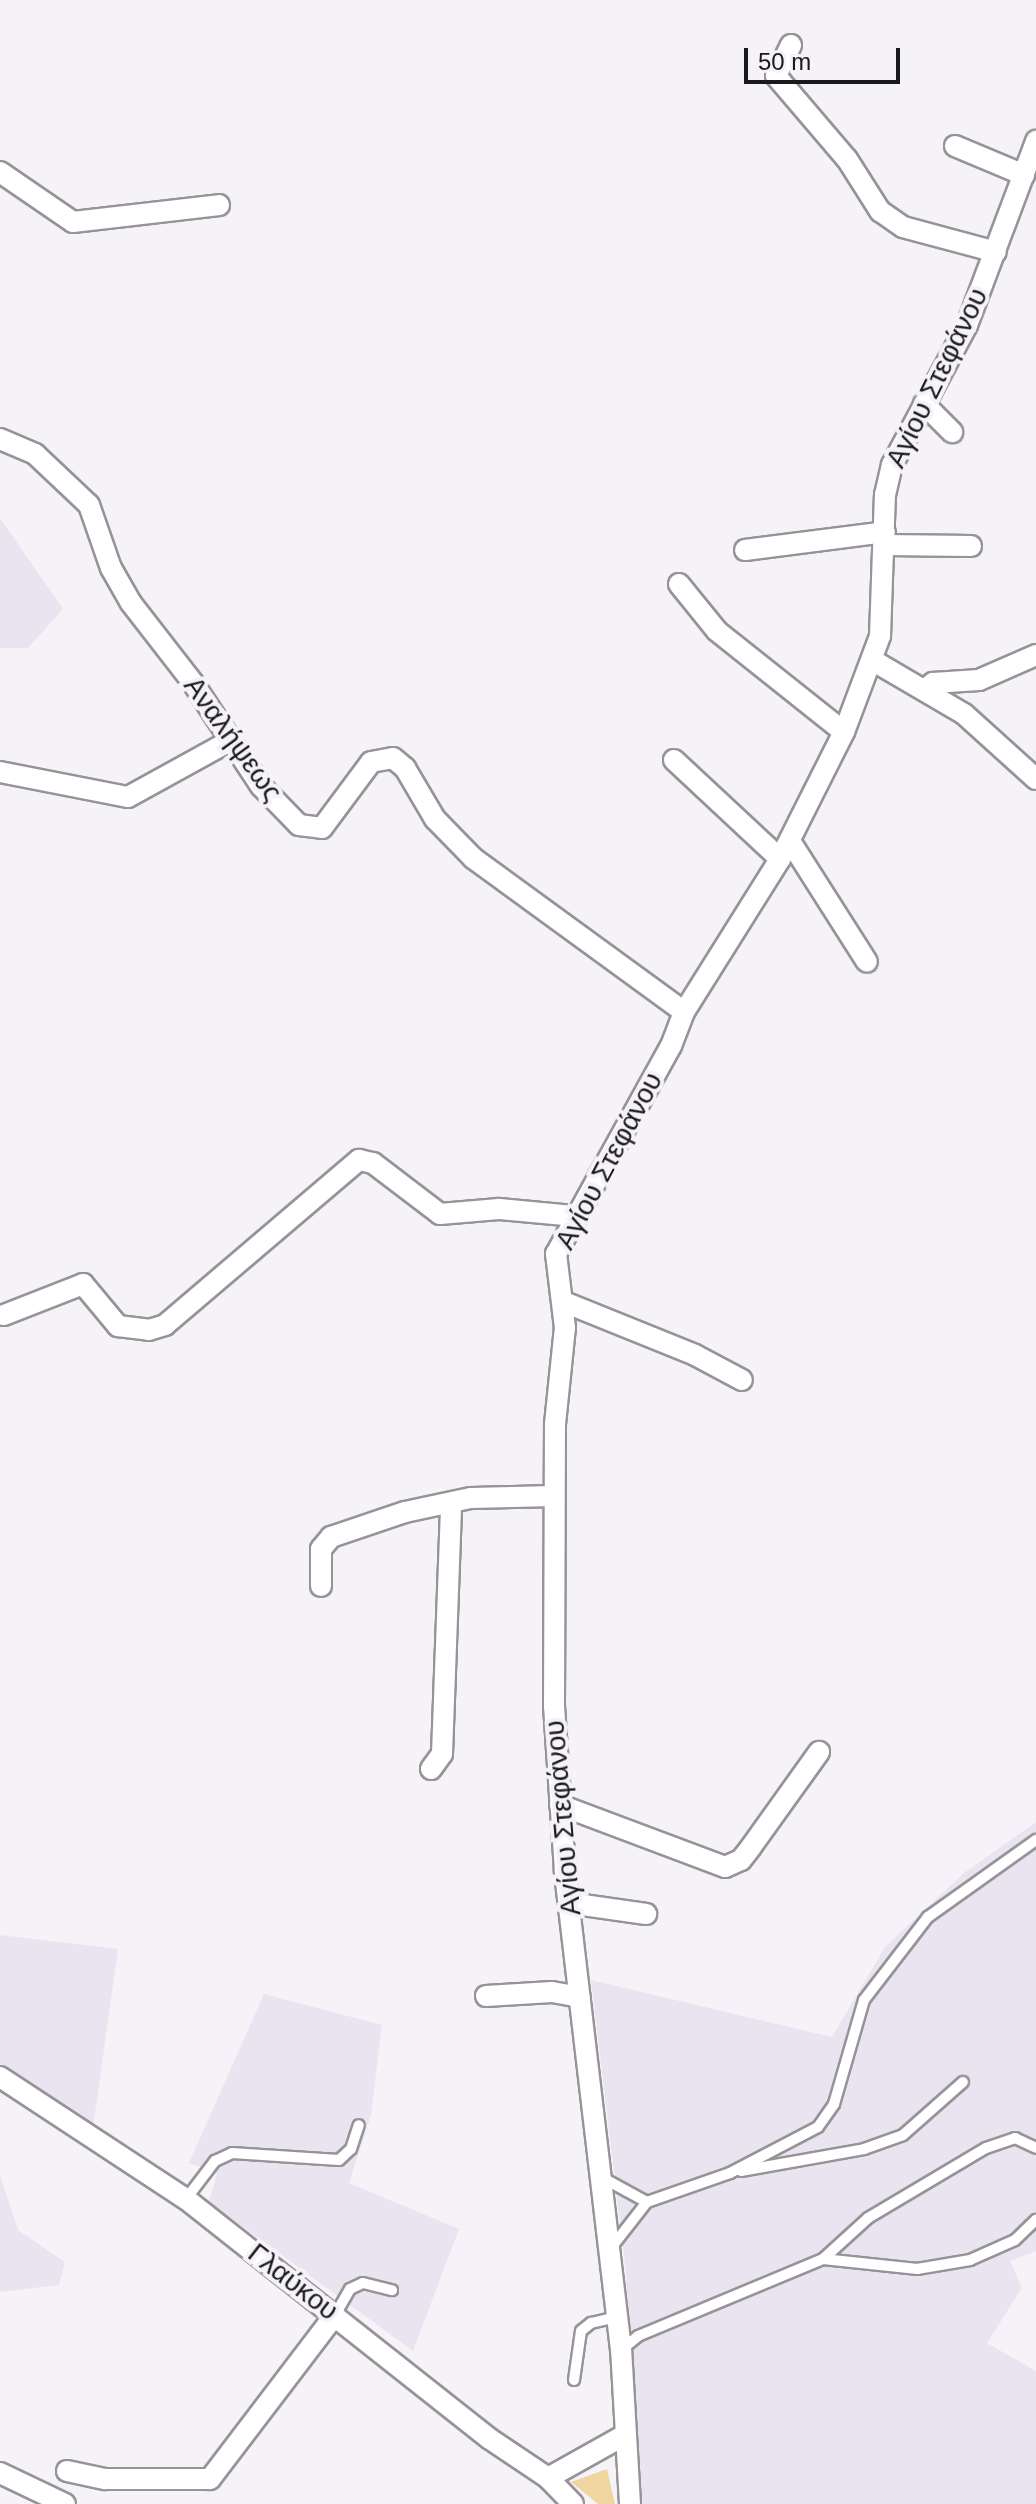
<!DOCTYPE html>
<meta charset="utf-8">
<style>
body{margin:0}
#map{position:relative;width:1036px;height:2504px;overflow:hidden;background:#f5f2f8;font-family:Helvetica,sans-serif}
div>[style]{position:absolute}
.built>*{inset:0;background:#eae4f1}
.green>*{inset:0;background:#efd5a0}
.roads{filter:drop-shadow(2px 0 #969399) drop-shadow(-2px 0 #969399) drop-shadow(0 2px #969399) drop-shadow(0 -2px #969399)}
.service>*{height:10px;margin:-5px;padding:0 5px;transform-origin:5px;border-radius:5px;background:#fff}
.minor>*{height:20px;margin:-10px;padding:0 10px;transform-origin:10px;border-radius:10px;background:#fff}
span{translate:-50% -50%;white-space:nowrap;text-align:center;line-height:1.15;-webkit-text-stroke:8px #f5f2f8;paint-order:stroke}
.street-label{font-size:28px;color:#1a191b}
.scale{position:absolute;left:744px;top:48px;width:156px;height:36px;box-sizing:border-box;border:4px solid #1a191b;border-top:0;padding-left:10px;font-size:24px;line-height:28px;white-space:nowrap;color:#1a191b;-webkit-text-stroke:6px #f5f2f8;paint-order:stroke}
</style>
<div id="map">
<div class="built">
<div style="clip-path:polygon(0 518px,63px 609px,28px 648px,0 648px)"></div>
<div style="clip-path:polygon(1036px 1822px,1036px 2251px,1010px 2261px,1022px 2288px,987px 2343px,1036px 2371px,1036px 2504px,635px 2504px,626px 2272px,591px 1980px,832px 2037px,885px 1947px,964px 1873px)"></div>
<div style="clip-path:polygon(0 1935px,118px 1949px,93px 2128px,0 2064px)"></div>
<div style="clip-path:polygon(264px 1994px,382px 2025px,371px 2115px,349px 2183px,459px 2229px,413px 2351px,209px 2202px,217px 2173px,189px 2163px)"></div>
<div style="clip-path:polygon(0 2175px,18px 2230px,65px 2262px,59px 2285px,0 2292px)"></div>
</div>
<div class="green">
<div style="clip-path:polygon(607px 2469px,615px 2504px,598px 2504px,571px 2482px)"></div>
</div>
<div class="roads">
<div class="service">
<div style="left:741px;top:2171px;width:125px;rotate:-10.1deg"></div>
<div style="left:864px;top:2149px;width:41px;rotate:-19.7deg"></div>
<div style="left:903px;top:2135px;width:80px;rotate:-41.5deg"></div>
<div style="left:601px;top:2177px;width:52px;rotate:28.5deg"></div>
<div style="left:647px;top:2202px;width:88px;rotate:-19.3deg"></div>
<div style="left:730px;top:2173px;width:99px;rotate:-27.6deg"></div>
<div style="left:818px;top:2127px;width:28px;rotate:-55deg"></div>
<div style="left:834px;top:2104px;width:108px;rotate:-73.9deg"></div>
<div style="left:864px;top:2000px;width:105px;rotate:-52.4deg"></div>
<div style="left:928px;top:1917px;width:133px;rotate:-35.5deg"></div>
<div style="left:186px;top:2199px;width:48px;rotate:-52.7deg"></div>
<div style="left:215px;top:2161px;width:19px;rotate:-25deg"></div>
<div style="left:232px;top:2153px;width:107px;rotate:3.7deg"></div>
<div style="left:339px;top:2160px;width:16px;rotate:-43deg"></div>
<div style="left:351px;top:2149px;width:25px;rotate:-72deg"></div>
<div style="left:611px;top:2248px;width:58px;rotate:-52deg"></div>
<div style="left:823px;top:2259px;width:95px;rotate:6.1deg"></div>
<div style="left:917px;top:2269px;width:54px;rotate:-9.6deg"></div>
<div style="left:970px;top:2260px;width:49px;rotate:-24deg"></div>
<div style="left:1015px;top:2240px;width:29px;rotate:-44deg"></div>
<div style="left:335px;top:2315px;width:30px;rotate:-60deg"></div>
<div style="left:350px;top:2289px;width:14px;rotate:-25deg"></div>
<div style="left:363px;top:2283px;width:30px;rotate:14deg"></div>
<div style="left:621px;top:2350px;width:22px;rotate:-39deg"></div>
<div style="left:638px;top:2336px;width:200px;rotate:-22.6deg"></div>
<div style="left:823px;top:2259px;width:61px;rotate:-42.3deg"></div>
<div style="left:868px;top:2218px;width:137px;rotate:-30.7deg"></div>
<div style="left:986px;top:2148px;width:31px;rotate:-19deg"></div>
<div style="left:1015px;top:2138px;width:23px;rotate:25deg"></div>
<div style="left:574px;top:2380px;width:49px;rotate:-81.9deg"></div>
<div style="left:581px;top:2331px;width:13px;rotate:-39deg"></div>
<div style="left:591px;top:2323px;width:27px;rotate:-13deg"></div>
</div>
<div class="minor">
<div style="left:791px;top:45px;width:34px;rotate:116deg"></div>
<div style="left:776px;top:76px;width:109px;rotate:49.5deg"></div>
<div style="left:847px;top:159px;width:62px;rotate:57.6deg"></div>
<div style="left:880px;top:211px;width:28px;rotate:35deg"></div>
<div style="left:903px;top:227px;width:96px;rotate:15deg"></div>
<div style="left:955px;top:146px;width:75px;rotate:22.8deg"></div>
<div style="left:0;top:172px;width:88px;rotate:34.4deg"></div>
<div style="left:73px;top:222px;width:147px;rotate:-6.6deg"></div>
<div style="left:924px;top:404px;width:40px;rotate:45deg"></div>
<div style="left:0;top:439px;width:38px;rotate:23deg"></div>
<div style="left:35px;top:454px;width:74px;rotate:43.4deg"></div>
<div style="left:89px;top:505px;width:67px;rotate:70.8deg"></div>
<div style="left:111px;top:568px;width:40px;rotate:60.3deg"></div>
<div style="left:131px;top:603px;width:101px;rotate:52.2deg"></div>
<div style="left:193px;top:683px;width:123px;rotate:56.6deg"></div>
<div style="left:261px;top:786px;width:54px;rotate:45.7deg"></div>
<div style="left:299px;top:825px;width:23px;rotate:7deg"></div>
<div style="left:322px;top:828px;width:82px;rotate:-53.4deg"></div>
<div style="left:371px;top:762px;width:22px;rotate:-10deg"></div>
<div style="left:393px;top:758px;width:16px;rotate:40deg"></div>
<div style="left:405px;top:768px;width:59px;rotate:59.5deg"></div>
<div style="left:435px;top:819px;width:54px;rotate:45.7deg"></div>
<div style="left:473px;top:858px;width:261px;rotate:36.1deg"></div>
<div style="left:884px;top:545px;width:87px;rotate:0.7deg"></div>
<div style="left:745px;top:550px;width:141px;rotate:-7.3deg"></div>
<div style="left:679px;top:584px;width:60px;rotate:51deg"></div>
<div style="left:717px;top:631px;width:162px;rotate:38.5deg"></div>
<div style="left:872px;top:660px;width:107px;rotate:30.4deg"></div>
<div style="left:964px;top:714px;width:97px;rotate:42.1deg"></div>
<div style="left:927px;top:688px;width:8px;rotate:-40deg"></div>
<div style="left:933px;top:683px;width:46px;rotate:-3.7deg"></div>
<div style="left:979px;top:680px;width:62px;rotate:-23.7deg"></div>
<div style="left:674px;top:760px;width:145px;rotate:43deg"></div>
<div style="left:0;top:772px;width:130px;rotate:11.1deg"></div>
<div style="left:128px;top:797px;width:114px;rotate:-28.8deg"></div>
<div style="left:790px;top:841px;width:143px;rotate:57.5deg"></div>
<div style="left:564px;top:1302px;width:141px;rotate:22deg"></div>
<div style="left:695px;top:1355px;width:53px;rotate:28deg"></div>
<div style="left:4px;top:1315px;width:85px;rotate:-21.4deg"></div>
<div style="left:83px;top:1284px;width:55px;rotate:50.2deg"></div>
<div style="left:118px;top:1326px;width:31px;rotate:7deg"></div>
<div style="left:149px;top:1330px;width:17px;rotate:-17deg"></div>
<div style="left:165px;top:1325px;width:255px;rotate:-40.4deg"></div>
<div style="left:359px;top:1160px;width:14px;rotate:12deg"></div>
<div style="left:373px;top:1163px;width:84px;rotate:37.3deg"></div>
<div style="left:440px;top:1214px;width:59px;rotate:-4.8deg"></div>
<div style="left:499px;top:1209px;width:75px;rotate:5.3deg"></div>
<div style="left:321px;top:1586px;width:37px;rotate:-90deg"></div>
<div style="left:321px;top:1549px;width:16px;rotate:-50deg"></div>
<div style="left:331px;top:1537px;width:78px;rotate:-18.7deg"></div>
<div style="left:405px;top:1512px;width:67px;rotate:-12deg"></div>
<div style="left:471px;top:1498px;width:83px;rotate:-1.4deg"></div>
<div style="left:431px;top:1769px;width:19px;rotate:-54deg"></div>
<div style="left:442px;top:1754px;width:250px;rotate:-87.9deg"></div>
<div style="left:560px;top:1805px;width:176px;rotate:20.6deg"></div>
<div style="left:725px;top:1867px;width:17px;rotate:-24deg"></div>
<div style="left:741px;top:1860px;width:16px;rotate:-52deg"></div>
<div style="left:751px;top:1847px;width:117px;rotate:-54.4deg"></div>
<div style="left:569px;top:1903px;width:78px;rotate:8.1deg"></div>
<div style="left:486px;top:1996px;width:66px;rotate:-3.5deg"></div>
<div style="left:552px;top:1992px;width:28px;rotate:10deg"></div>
<div style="left:0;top:2077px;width:222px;rotate:33.3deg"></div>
<div style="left:186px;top:2199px;width:387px;rotate:38.3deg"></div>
<div style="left:490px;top:2439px;width:70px;rotate:33.9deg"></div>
<div style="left:548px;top:2478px;width:36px;rotate:46deg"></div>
<div style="left:67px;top:2471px;width:39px;rotate:12deg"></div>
<div style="left:105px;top:2479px;width:105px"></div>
<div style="left:210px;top:2479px;width:206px;rotate:-52.7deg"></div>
<div style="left:0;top:2473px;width:72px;rotate:25.5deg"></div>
<div style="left:548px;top:2478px;width:88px;rotate:-29.2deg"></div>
<div style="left:630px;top:2504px;width:154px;rotate:-93.3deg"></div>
<div style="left:621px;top:2350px;width:482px;rotate:-96.7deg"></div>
<div style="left:565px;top:1871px;width:164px;rotate:-93.8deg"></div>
<div style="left:554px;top:1707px;width:283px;rotate:-89.8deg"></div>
<div style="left:555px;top:1424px;width:97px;rotate:-84.1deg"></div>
<div style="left:565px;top:1328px;width:75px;rotate:-96.9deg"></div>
<div style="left:556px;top:1254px;width:238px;rotate:-61.1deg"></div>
<div style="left:671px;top:1046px;width:36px;rotate:-69deg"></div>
<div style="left:684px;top:1012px;width:181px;rotate:-57.9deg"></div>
<div style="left:780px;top:859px;width:142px;rotate:-63.3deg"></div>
<div style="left:844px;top:732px;width:103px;rotate:-69.4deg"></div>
<div style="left:880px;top:636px;width:141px;rotate:-88deg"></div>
<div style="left:885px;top:495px;width:31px;rotate:-77deg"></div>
<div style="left:892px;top:465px;width:159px;rotate:-61.8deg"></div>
<div style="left:967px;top:325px;width:197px;rotate:-69.4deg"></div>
</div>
</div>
<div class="street-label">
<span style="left:937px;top:378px;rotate:-64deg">Αγίου Στεφάνου</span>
<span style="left:233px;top:739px;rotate:54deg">Αναλήψεως</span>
<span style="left:609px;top:1161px;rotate:-62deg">Αγίου Στεφάνου</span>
<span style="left:563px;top:1818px;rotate:-95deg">Αγίου Στεφάνου</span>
<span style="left:293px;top:2282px;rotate:38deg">Γλαύκου</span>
</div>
<div class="scale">50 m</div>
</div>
